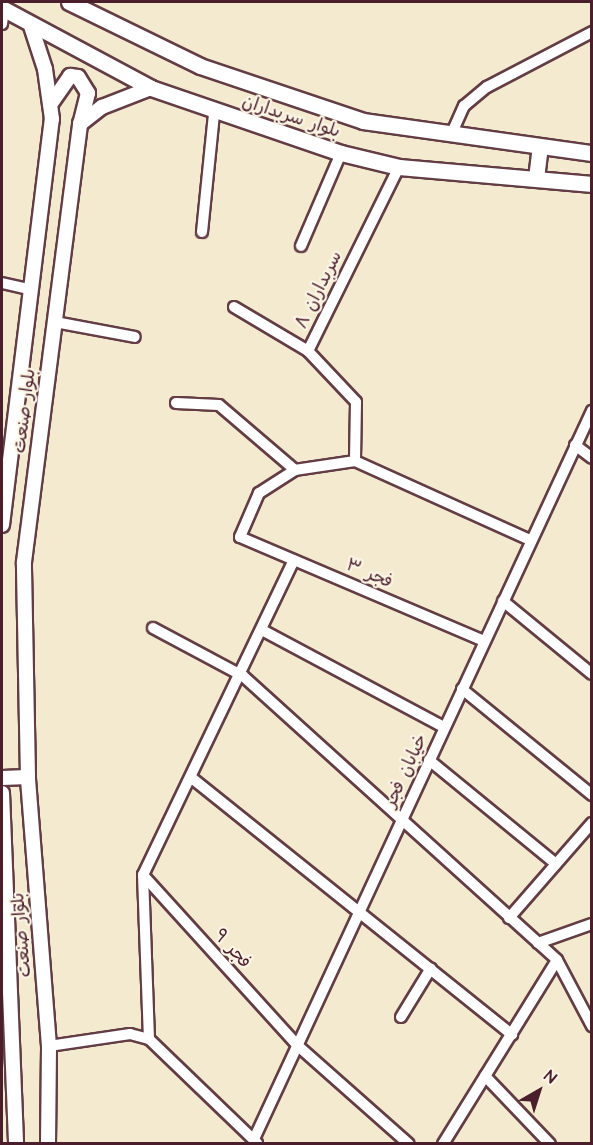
<!DOCTYPE html>
<meta charset="utf-8">
<style>
body{margin:0}
#map{position:relative;width:593px;height:1145px;overflow:hidden;background:#f3ead0;font-family:"Architects Daughter","Playpen Sans Arabic",sans-serif}
div>[style]{position:absolute}
.roads{filter:drop-shadow(2px 0 #633d44) drop-shadow(-2px 0 #633d44) drop-shadow(0 2px #633d44) drop-shadow(0 -2px #633d44)}
.minor>*{height:10px;margin:-5px;padding:0 5px;transform-origin:5px;border-radius:5px;background:#fff}
.secondary>*{height:14px;margin:-7px;padding:0 7px;transform-origin:7px;border-radius:7px;background:#fff}
.primary>*{height:15px;margin:-7.5px;padding:0 7.5px;transform-origin:7.5px;border-radius:7.5px;background:#fff}
span{translate:-50% -50%;white-space:nowrap;text-align:center;line-height:1.15;-webkit-text-stroke:4.5px #fcf5e5;paint-order:stroke}
.street-label{font-size:18px;color:#4a1f2b}
.frame{position:absolute;inset:0;border:3px solid #4a1f2b;pointer-events:none}
.north{position:absolute;left:509px;top:1061px;width:60px;height:60px;-webkit-text-stroke:4px #fcf5e5;paint-order:stroke;rotate:39deg;font-size:16px;font-weight:700;line-height:24px;text-align:center;color:#4a1f2b}
.north::after{content:'';display:block;margin:auto;width:21px;height:27px;background:#4a1f2b;clip-path:polygon(50% 0,100% 100%,50% 72%,0 100%)}
</style>
<div id="map">
<div class="roads">
<div class="minor">
<div style="left:2px;top:24px;width:15px;rotate:-82deg"></div>
<div style="left:451px;top:135px;width:32px;rotate:-66deg"></div>
<div style="left:464px;top:106px;width:30px;rotate:-40deg"></div>
<div style="left:487px;top:87px;width:119px;rotate:-27.6deg"></div>
<div style="left:202px;top:232px;width:120px;rotate:-84.2deg"></div>
<div style="left:301px;top:246px;width:101px;rotate:-66.7deg"></div>
<div style="left:2px;top:283px;width:31px;rotate:13deg"></div>
<div style="left:234px;top:307px;width:86px;rotate:30.7deg"></div>
<div style="left:308px;top:351px;width:205px;rotate:-63.7deg"></div>
<div style="left:55px;top:322px;width:81px;rotate:10.6deg"></div>
<div style="left:308px;top:351px;width:70px;rotate:46.7deg"></div>
<div style="left:356px;top:402px;width:59px;rotate:91deg"></div>
<div style="left:176px;top:403px;width:43px;rotate:2.7deg"></div>
<div style="left:219px;top:405px;width:100px;rotate:40.5deg"></div>
<div style="left:575px;top:445px;width:21px;rotate:37deg"></div>
<div style="left:355px;top:461px;width:61px;rotate:171.5deg"></div>
<div style="left:295px;top:470px;width:43px;rotate:147.4deg"></div>
<div style="left:259px;top:493px;width:48px;rotate:113.4deg"></div>
<div style="left:240px;top:537px;width:265px;rotate:23.1deg"></div>
<div style="left:355px;top:461px;width:192px;rotate:24.3deg"></div>
<div style="left:503px;top:601px;width:115px;rotate:39.4deg"></div>
<div style="left:153px;top:628px;width:102px;rotate:28.1deg"></div>
<div style="left:243px;top:676px;width:423px;rotate:42.1deg"></div>
<div style="left:557px;top:960px;width:75px;rotate:62.1deg"></div>
<div style="left:262px;top:630px;width:206px;rotate:28.1deg"></div>
<div style="left:462px;top:689px;width:168px;rotate:39.2deg"></div>
<div style="left:429px;top:760px;width:164px;rotate:39.3deg"></div>
<div style="left:193px;top:779px;width:409px;rotate:38.7deg"></div>
<div style="left:143px;top:875px;width:229px;rotate:47.8deg"></div>
<div style="left:297px;top:1045px;width:149px;rotate:41.5deg"></div>
<div style="left:509px;top:918px;width:126px;rotate:-48.9deg"></div>
<div style="left:538px;top:943px;width:57px;rotate:-19.4deg"></div>
<div style="left:401px;top:1017px;width:57px;rotate:-58.5deg"></div>
<div style="left:149px;top:1039px;width:164px;rotate:-92.1deg"></div>
<div style="left:143px;top:875px;width:349px;rotate:-64.4deg"></div>
<div style="left:49px;top:1046px;width:82px;rotate:-8.4deg"></div>
<div style="left:130px;top:1034px;width:20px;rotate:15deg"></div>
<div style="left:149px;top:1039px;width:150px;rotate:43.9deg"></div>
<div style="left:485px;top:1076px;width:94px;rotate:46.3deg"></div>
<div style="left:254px;top:1139px;width:803px;rotate:-65.1deg"></div>
<div style="left:443px;top:1144px;width:216px;rotate:-58.2deg"></div>
</div>
<div class="secondary">
<div style="left:52px;top:102px;width:32px;rotate:-55deg"></div>
<div style="left:70px;top:76px;width:8px;rotate:7deg"></div>
<div style="left:78px;top:77px;width:19px;rotate:58deg"></div>
<div style="left:88px;top:93px;width:32px;rotate:104deg"></div>
<div style="left:2px;top:525px;width:409px;rotate:-83deg"></div>
<div style="left:52px;top:119px;width:50px;rotate:-98deg"></div>
<div style="left:45px;top:69px;width:48px;rotate:-108.1deg"></div>
<div style="left:2px;top:778px;width:26px;rotate:-2deg"></div>
<div style="left:2px;top:793px;width:351px;rotate:87.7deg"></div>
<div style="left:48px;top:1144px;width:98px;rotate:-89.4deg"></div>
<div style="left:49px;top:1046px;width:270px;rotate:-94.5deg"></div>
<div style="left:28px;top:777px;width:215px;rotate:-91.1deg"></div>
<div style="left:24px;top:562px;width:442px;rotate:-82.7deg"></div>
<div style="left:80px;top:124px;width:28px;rotate:-38deg"></div>
<div style="left:102px;top:107px;width:53px;rotate:-21.2deg"></div>
</div>
<div class="primary">
<div style="left:69px;top:2px;width:146px;rotate:26deg"></div>
<div style="left:200px;top:66px;width:172px;rotate:18.6deg"></div>
<div style="left:363px;top:121px;width:231px;rotate:8deg"></div>
<div style="left:2px;top:8px;width:169px;rotate:28.2deg"></div>
<div style="left:151px;top:88px;width:201px;rotate:18.9deg"></div>
<div style="left:341px;top:153px;width:60px;rotate:13.6deg"></div>
<div style="left:399px;top:167px;width:194px;rotate:5deg"></div>
<div style="left:536px;top:178px;width:31px;rotate:-83deg"></div>
</div>
</div>
<div class="street-label">
<span style="left:291px;top:117px;rotate:18deg">بلوار سربداران</span>
<span style="left:319px;top:290px;rotate:-64deg">سربداران ۸</span>
<span style="left:25px;top:411px;rotate:-83deg">بلوار صنعت</span>
<span style="left:369px;top:574px;rotate:23deg">فجر ۳</span>
<span style="left:406px;top:771px;rotate:-65deg">خیابان فجر</span>
<span style="left:22px;top:935px;rotate:-95deg">بلوار صنعت</span>
<span style="left:232px;top:949px;rotate:48deg">فجر ۹</span>
</div>
<div class="frame"></div>
<div class="north">N</div>
</div>
